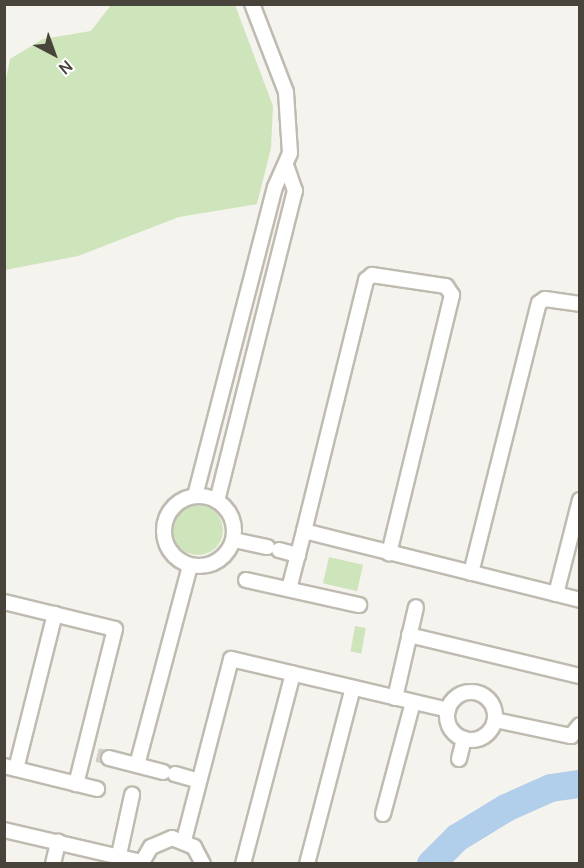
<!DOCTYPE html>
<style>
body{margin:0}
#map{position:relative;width:584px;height:868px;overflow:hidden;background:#f5f3ed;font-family:Manrope,sans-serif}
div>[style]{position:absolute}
.green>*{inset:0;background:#cee4bb;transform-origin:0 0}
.round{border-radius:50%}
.river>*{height:28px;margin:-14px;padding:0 14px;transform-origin:14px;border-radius:14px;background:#b1ceea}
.street-tunnel>*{height:14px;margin-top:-7px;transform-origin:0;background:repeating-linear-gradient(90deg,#d3d0c9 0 14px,transparent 0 21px)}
.roads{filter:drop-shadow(2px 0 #bfbbb0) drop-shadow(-2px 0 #bfbbb0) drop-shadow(0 2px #bfbbb0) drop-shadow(0 -2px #bfbbb0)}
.street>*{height:14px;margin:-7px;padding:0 7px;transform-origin:7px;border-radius:7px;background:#fff}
.street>.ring{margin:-7px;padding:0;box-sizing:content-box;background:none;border:14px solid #fff;border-radius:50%}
span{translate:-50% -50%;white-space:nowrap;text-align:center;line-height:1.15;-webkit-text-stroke:4.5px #fff;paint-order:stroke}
.frame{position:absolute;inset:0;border:6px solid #49443b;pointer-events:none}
.north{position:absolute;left:24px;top:24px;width:60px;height:60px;-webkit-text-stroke:4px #fff;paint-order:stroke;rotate:139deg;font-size:16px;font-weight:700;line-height:24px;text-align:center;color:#49443b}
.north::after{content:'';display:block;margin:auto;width:21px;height:27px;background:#49443b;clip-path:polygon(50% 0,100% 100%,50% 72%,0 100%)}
</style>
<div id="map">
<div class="green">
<div style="clip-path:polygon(111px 5px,235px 5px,273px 106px,271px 148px,257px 204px,179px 217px,78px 256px,5px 270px,4px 89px,10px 59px,43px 39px,91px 31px)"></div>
<div class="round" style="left:173px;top:505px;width:50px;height:50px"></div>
<div style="left:329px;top:557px;width:35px;height:27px;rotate:13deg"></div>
<div style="left:355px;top:626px;width:11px;height:26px;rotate:10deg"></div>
</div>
<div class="river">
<div style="left:431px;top:864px;width:37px;rotate:-45deg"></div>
<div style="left:457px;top:838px;width:57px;rotate:-31.5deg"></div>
<div style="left:506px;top:808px;width:49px;rotate:-24deg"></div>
<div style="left:551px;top:788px;width:29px;rotate:-8deg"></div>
</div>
<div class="street-tunnel">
<div style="left:97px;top:755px;width:12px;rotate:14deg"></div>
</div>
<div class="roads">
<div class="street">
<div class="ring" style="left:164px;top:496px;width:56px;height:56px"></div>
<div style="left:195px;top:496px;width:319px;rotate:-75.5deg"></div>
<div style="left:275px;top:187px;width:37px;rotate:-66deg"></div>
<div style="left:290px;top:153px;width:61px;rotate:-93.8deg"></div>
<div style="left:286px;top:92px;width:94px;rotate:-111.1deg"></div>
<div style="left:217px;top:501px;width:320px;rotate:-75.9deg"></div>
<div style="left:295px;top:191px;width:24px;rotate:-109deg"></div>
<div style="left:304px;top:531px;width:259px;rotate:-76.1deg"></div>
<div style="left:366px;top:280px;width:8px;rotate:-40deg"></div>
<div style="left:372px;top:275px;width:75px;rotate:8.5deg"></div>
<div style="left:446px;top:286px;width:11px;rotate:56deg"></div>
<div style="left:452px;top:295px;width:266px;rotate:103.7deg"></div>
<div style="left:234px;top:540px;width:34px;rotate:12deg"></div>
<div style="left:279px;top:550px;width:20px;rotate:15deg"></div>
<div style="left:471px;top:573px;width:278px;rotate:-75.9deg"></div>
<div style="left:539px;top:303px;width:7px;rotate:-34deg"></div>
<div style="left:545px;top:299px;width:35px;rotate:8deg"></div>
<div style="left:246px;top:580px;width:116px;rotate:12.5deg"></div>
<div style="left:289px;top:589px;width:60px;rotate:-75.5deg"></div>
<div style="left:304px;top:531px;width:284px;rotate:14deg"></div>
<div style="left:556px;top:594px;width:97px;rotate:-75.7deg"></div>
<div style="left:4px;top:602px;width:114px;rotate:13.7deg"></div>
<div style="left:115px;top:629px;width:160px;rotate:104.1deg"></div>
<div style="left:409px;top:635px;width:176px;rotate:13.5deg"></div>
<div class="ring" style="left:447px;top:692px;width:34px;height:34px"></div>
<div style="left:395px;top:698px;width:93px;rotate:-77deg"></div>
<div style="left:495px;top:720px;width:78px;rotate:11.9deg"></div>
<div style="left:571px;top:736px;width:14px;rotate:-51deg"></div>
<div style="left:109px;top:758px;width:56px;rotate:14.5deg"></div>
<div style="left:459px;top:759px;width:21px;rotate:-76deg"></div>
<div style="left:137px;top:765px;width:206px;rotate:-75.1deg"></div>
<div style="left:4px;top:766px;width:96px;rotate:13.9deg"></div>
<div style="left:16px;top:769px;width:160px;rotate:-75.9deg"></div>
<div style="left:175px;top:774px;width:25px;rotate:16deg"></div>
<div style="left:383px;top:814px;width:116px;rotate:-75deg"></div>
<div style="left:4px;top:830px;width:141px;rotate:13.1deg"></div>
<div style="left:184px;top:840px;width:187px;rotate:-75.4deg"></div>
<div style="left:231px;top:659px;width:223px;rotate:13.2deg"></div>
<div style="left:53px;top:864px;width:23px;rotate:-77deg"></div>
<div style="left:117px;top:864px;width:71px;rotate:-77.7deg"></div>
<div style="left:141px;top:864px;width:20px;rotate:-60deg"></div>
<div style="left:151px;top:847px;width:23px;rotate:-23deg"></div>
<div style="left:172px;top:838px;width:24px;rotate:22deg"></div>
<div style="left:194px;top:847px;width:19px;rotate:62deg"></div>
<div style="left:243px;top:864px;width:197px;rotate:-75.3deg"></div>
<div style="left:307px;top:864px;width:182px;rotate:-75.4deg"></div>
</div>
</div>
<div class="frame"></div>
<div class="north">N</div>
</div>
